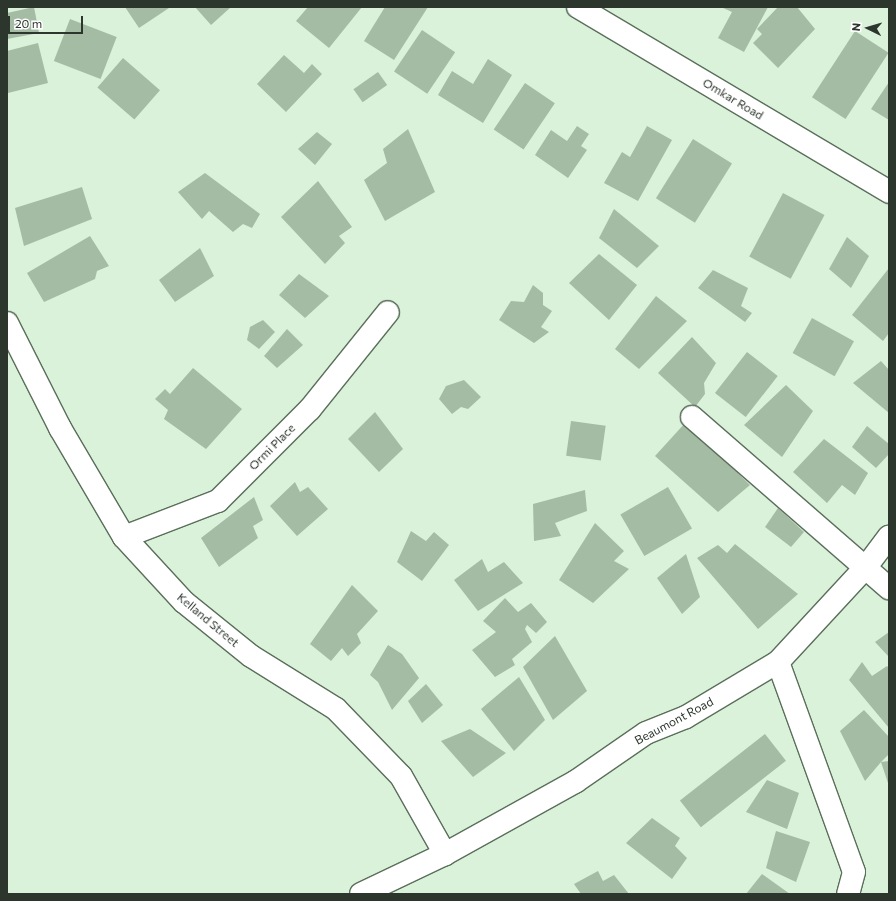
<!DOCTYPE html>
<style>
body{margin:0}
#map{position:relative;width:896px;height:901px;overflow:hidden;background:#daf1da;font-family:Commissioner,sans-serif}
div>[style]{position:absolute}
.building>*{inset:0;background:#a4bba4;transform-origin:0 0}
.roads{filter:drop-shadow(1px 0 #5a6f5a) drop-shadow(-1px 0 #5a6f5a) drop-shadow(0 1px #5a6f5a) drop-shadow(0 -1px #5a6f5a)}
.minor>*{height:22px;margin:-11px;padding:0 11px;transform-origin:11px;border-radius:11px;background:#fff}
.tertiary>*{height:22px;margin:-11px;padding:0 11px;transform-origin:11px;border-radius:11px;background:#fff}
span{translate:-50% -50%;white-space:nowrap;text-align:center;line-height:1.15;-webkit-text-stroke:3px #fff;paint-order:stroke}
.street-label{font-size:12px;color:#2d362d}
.frame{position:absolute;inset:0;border:8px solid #2d362d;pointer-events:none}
.north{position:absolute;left:848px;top:8px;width:40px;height:40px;-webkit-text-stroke:3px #fff;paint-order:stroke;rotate:275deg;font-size:11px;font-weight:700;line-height:16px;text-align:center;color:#2d362d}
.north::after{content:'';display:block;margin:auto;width:14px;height:18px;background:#2d362d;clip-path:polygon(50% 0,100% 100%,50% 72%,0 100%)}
.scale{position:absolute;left:8px;top:16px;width:75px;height:18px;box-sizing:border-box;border:2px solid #2d362d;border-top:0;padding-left:5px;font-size:12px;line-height:14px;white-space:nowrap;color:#2d362d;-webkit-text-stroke:3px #fff;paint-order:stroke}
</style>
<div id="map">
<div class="building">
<div style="clip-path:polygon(34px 7px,39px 33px,7px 39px,7px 13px)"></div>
<div style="clip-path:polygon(125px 7px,168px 7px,169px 8px,139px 28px)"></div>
<div style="clip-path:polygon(195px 7px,231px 7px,211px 25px)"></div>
<div style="clip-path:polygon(308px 7px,362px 7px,329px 48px,296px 21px)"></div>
<div style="clip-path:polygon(385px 7px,428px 7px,394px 60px,364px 41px)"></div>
<div style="clip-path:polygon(721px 7px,768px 7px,744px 52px,718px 38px,732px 12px)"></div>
<div style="clip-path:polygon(778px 7px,797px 7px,815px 29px,778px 68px,753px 43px,762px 34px,757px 29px)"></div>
<div style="left:70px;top:19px;width:50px;height:45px;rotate:21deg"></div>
<div style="left:422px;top:30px;width:40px;height:50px;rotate:34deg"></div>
<div style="left:855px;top:31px;width:40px;height:79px;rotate:33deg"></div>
<div style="clip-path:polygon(38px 43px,48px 83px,8px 93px,7px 51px)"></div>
<div style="clip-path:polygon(284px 55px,304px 73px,312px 64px,322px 74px,286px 112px,257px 84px)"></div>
<div style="left:123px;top:58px;width:49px;height:39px;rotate:41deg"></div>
<div style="clip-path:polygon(488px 59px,512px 75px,483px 123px,438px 95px,452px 71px,473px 84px)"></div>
<div style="left:378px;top:72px;width:16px;height:30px;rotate:55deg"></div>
<div style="clip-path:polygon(889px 82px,889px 120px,871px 109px)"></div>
<div style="left:525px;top:83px;width:36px;height:56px;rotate:34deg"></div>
<div style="clip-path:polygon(577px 126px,589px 134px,581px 146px,587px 150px,568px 178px,535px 155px,551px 130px,567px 141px)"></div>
<div style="clip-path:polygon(647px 126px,672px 140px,638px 201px,604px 183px,622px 152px,630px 157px)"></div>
<div style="clip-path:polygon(408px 129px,435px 192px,385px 221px,364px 180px,387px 163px,383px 149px)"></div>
<div style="clip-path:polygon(317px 132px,332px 144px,315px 165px,298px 149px)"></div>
<div style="left:693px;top:139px;width:46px;height:70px;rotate:32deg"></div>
<div style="clip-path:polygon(205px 173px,260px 214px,252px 228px,243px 224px,233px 232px,209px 211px,202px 219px,178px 192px)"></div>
<div style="clip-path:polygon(318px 181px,352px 227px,339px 236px,345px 243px,325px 264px,281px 217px)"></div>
<div style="clip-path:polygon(82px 187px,92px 219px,24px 246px,15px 208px)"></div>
<div style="left:783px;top:193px;width:47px;height:72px;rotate:28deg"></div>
<div style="clip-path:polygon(614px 209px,659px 246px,637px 268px,599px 238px)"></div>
<div style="clip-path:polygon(90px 236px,109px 266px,97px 271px,95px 279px,44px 302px,27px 273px)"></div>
<div style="clip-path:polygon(847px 237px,869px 256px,851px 288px,829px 269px)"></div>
<div style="clip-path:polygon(200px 248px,214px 276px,175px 302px,159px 280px)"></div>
<div style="clip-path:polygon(599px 254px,637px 285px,609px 320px,569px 283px)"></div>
<div style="clip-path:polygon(889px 268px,889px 333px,883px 341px,852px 315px)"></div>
<div style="clip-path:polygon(713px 270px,748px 288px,741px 306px,752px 313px,745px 322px,698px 288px)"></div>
<div style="clip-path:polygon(299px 274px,329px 296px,305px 318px,279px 295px)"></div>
<div style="clip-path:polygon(533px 285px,543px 293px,543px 305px,552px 311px,541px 327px,549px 332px,534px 343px,499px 320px,511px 301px,524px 302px)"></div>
<div style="clip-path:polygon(656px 296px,687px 321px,639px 369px,615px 349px)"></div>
<div style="left:812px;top:318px;width:48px;height:40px;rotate:29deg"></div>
<div style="clip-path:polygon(263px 320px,275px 332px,259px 349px,247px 340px,250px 327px)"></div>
<div style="clip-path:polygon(287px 329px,303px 345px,277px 368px,264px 356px)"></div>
<div style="clip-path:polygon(692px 337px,716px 363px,704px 383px,705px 394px,695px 407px,658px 373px)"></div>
<div style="left:747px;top:352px;width:39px;height:52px;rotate:38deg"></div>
<div style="clip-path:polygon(881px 361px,889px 370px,889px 413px,853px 383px)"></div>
<div style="clip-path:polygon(193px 368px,242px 409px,206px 449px,164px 419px,168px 410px,155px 399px,165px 389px,170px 394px)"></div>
<div style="clip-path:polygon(464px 380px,481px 397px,468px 409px,461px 407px,452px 414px,439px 399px,446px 386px)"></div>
<div style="clip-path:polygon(786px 385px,813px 411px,782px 457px,744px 425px)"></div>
<div style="clip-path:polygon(375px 412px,403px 449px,379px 472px,348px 439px)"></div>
<div style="left:571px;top:421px;width:35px;height:35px;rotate:8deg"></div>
<div style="clip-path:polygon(686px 422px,750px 485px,718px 512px,655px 456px)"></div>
<div style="clip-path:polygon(867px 426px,889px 444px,889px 454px,876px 468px,852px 447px)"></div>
<div style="clip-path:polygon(824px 439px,868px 473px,855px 495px,842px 485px,827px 503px,793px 472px)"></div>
<div style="clip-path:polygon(295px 482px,300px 492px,308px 487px,328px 509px,297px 536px,270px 506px)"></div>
<div style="left:668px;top:487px;width:48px;height:55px;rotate:60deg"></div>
<div style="clip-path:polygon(585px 490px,587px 511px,555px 523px,561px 536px,534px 541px,533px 504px)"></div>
<div style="clip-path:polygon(254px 497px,263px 520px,253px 526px,258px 538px,219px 567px,201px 538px)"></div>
<div style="clip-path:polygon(778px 508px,804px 532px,791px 547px,765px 527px)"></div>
<div style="clip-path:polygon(595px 523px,624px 551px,614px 561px,629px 569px,593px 603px,559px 580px)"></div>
<div style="clip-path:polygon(411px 531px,426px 541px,434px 532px,449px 545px,422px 581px,397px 562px)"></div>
<div style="clip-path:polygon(735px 544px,798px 594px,758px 629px,697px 558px,718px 545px,727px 553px)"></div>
<div style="clip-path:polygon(686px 554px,700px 597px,682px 614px,657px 578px)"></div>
<div style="clip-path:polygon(482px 559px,488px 572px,504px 562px,523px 583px,478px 611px,454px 580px)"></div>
<div style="clip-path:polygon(352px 585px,378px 611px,357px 634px,361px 643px,348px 656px,342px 648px,331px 661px,310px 644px)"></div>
<div style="clip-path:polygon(505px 598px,518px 612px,531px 603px,547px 622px,536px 633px,527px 625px,525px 629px,532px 642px,512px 659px,515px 665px,495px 677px,472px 650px,496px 632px,483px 621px)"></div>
<div style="clip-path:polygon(889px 632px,889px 657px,875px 642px)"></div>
<div style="clip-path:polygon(555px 636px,587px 691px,553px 720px,523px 667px)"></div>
<div style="clip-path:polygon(388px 645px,402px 654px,419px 678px,392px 710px,378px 682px,370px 675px)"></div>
<div style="clip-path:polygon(862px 662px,872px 676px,887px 666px,889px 668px,889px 728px,849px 680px)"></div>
<div style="clip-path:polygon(519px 677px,545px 720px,514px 751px,481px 709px)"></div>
<div style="clip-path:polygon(426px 684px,443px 705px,422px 723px,408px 701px)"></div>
<div style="clip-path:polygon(864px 710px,889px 737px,889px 754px,881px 762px,889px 761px,889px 786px,881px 762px,865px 781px,840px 731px)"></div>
<div style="clip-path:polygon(470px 729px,506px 753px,473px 777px,441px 741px)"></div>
<div style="left:765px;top:734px;width:34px;height:108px;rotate:52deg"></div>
<div style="clip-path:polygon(767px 780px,799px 793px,787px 829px,746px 812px)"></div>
<div style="clip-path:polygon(652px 818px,680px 838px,675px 846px,687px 858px,672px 879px,626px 843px)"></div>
<div style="clip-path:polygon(776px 831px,810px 842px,796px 882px,766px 868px)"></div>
<div style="clip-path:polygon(598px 871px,603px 881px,614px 875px,629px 894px,581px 894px,574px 884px)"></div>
<div style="clip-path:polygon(762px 874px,790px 894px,746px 894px)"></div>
</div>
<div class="roads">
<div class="minor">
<div style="left:7px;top:323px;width:118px;rotate:63.2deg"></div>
<div style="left:60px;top:428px;width:126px;rotate:59.6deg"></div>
<div style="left:124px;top:537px;width:88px;rotate:47.3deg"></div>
<div style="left:184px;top:602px;width:86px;rotate:38.9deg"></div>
<div style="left:251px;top:656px;width:100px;rotate:31.9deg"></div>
<div style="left:336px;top:709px;width:93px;rotate:45.9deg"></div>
<div style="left:401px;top:776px;width:90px;rotate:60.6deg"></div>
<div style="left:692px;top:417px;width:261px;rotate:41deg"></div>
<div style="left:124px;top:537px;width:101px;rotate:-21deg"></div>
<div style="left:218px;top:501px;width:130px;rotate:-45deg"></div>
<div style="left:310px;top:409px;width:124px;rotate:-51.2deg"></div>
<div style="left:778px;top:662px;width:223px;rotate:70.1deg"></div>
<div style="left:854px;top:872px;width:23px;rotate:105deg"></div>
<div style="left:361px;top:894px;width:93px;rotate:-25.5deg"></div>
<div style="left:445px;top:854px;width:149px;rotate:-29deg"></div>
<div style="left:575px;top:782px;width:86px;rotate:-34.6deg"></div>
<div style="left:646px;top:733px;width:43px;rotate:-21.8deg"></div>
<div style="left:686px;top:717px;width:107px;rotate:-30.9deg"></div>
<div style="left:778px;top:662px;width:129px;rotate:-47.2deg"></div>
<div style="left:866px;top:567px;width:38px;rotate:-53deg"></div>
</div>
<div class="tertiary">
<div style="left:578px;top:7px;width:362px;rotate:30.7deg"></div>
</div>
</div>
<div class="street-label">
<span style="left:733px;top:99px;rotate:31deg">Omkar Road</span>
<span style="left:272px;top:447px;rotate:-45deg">Ormi Place</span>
<span style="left:208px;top:620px;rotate:40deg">Kelland Street</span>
<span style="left:674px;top:721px;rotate:-28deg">Beaumont Road</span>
</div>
<div class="frame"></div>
<div class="north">N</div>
<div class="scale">20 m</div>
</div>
